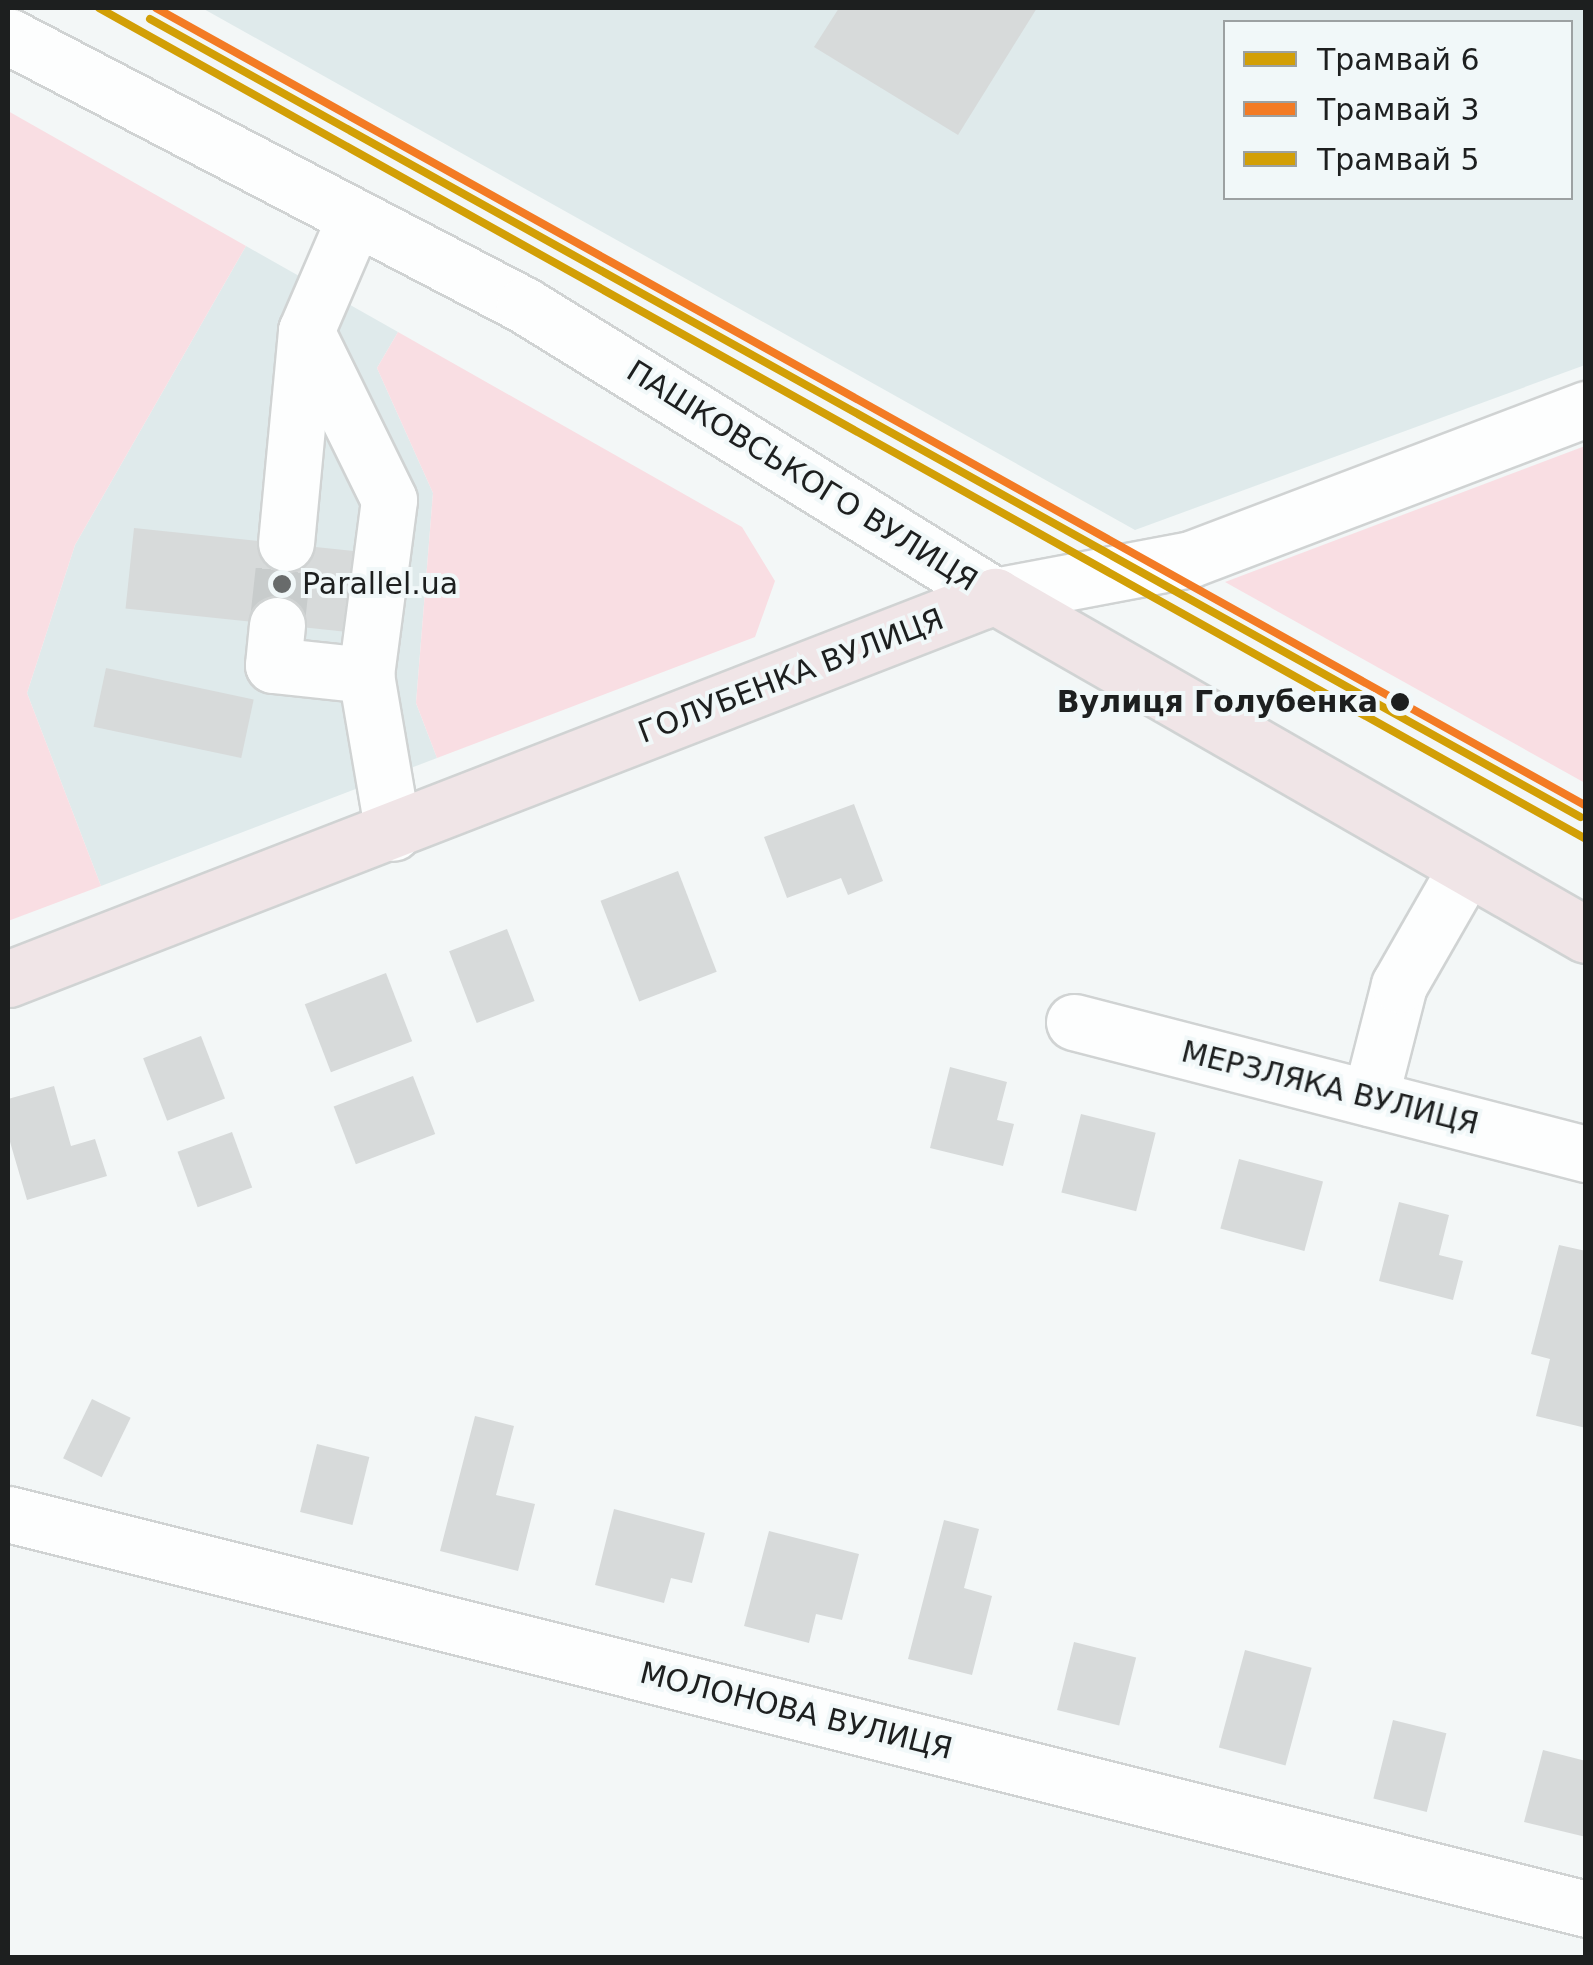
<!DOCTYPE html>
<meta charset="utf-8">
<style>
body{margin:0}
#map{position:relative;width:1593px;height:1965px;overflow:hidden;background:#f3f7f7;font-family:"DejaVu Sans",sans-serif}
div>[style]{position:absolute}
.built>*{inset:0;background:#dfeaeb}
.green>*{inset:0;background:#f9dee3}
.building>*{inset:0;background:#d7dada;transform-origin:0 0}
.minor-tunnel>*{height:55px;margin-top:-27.5px;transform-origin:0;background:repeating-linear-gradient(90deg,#c8cccc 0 55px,transparent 0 83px)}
.roads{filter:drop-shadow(2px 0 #d0d3d3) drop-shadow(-2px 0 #d0d3d3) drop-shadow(0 2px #d0d3d3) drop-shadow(0 -2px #d0d3d3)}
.minor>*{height:55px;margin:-27.5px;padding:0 27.5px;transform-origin:27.5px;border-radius:27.5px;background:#fdfefe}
.highway>*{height:55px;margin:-27.5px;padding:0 27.5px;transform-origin:27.5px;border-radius:27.5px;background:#f0e5e7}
.tram-1>*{height:8px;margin:-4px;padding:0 4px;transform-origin:4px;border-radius:4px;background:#d29f06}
.tram-2>*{height:8px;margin:-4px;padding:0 4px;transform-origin:4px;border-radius:4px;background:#f37b24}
.tram-3>*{height:8px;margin:-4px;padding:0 4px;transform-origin:4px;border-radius:4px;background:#d29f06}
.dots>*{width:28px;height:28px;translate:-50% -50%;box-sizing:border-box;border:5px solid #f1f8f9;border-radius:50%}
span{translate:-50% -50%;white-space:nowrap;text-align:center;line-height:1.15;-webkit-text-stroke:8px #f1f8f9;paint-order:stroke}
.street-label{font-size:30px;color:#1d1f1f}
.poi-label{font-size:30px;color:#1d1f1f}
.left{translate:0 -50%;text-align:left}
.stop-label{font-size:30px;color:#1d1f1f;font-weight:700}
.right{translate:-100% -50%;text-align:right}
.frame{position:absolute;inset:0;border:10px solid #1d1f1f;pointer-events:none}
.legend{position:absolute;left:1223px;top:20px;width:350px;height:180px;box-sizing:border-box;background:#f1f8f9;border:2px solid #9ca1a2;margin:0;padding:12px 18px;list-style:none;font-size:30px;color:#1d1f1f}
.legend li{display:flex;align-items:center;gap:20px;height:50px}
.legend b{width:50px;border:2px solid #9ca1a2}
</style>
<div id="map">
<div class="built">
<div style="clip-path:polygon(evenodd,202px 8px,1585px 8px,1585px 365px,1135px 530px,202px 8px,1226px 22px,1570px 22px,1570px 198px,1226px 198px,1226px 22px)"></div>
<div style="clip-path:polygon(246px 246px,398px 332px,377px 368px,433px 493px,416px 703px,437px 758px,101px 886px,27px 693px,75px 545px)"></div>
</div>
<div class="green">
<div style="clip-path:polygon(8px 111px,246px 246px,75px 545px,27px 693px,101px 886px,8px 921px)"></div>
<div style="clip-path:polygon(398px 332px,742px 527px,775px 581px,755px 637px,437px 758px,416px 703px,433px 493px,377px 368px)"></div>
<div style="clip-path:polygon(1585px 446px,1585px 783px,1225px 582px)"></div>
</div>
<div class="building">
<div style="clip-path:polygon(839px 8px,1037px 8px,958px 135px,814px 47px)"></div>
<div style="left:134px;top:528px;width:228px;height:81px;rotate:6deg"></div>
<div style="left:106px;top:668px;width:151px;height:60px;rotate:12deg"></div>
<div style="clip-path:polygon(854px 804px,883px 881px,848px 895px,841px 878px,787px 898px,764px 837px)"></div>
<div style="left:678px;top:871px;width:108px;height:83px;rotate:69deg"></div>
<div style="left:507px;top:929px;width:77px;height:62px;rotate:69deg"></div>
<div style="left:386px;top:973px;width:73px;height:87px;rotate:69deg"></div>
<div style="left:201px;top:1036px;width:67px;height:62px;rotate:69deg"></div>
<div style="clip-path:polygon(950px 1067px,1007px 1082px,997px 1120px,1014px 1124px,1003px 1166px,930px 1148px)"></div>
<div style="left:413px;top:1076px;width:62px;height:85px;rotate:69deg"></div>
<div style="clip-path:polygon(54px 1086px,71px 1146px,95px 1139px,107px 1176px,27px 1200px,8px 1135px,8px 1099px)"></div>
<div style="left:1081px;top:1114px;width:77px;height:81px;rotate:14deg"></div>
<div style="left:232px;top:1132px;width:59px;height:58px;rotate:70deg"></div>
<div style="left:1239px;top:1159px;width:87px;height:72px;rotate:15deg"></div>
<div style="clip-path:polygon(1399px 1202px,1449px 1215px,1439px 1255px,1463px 1261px,1453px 1300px,1379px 1281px)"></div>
<div style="clip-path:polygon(1559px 1245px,1586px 1251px,1586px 1428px,1536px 1416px,1550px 1359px,1531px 1354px)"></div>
<div style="left:92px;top:1399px;width:43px;height:66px;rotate:26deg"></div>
<div style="clip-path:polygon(475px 1416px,514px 1426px,496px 1495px,535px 1504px,518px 1571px,440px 1551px)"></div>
<div style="left:317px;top:1444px;width:54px;height:70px;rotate:14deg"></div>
<div style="clip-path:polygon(614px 1509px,705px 1533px,692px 1583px,671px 1578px,664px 1603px,595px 1585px)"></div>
<div style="clip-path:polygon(944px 1520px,979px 1529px,964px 1588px,992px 1596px,972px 1675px,908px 1659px)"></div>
<div style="clip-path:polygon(769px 1531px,859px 1554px,842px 1620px,816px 1614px,809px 1643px,744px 1626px)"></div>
<div style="left:1074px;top:1642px;width:64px;height:70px;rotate:14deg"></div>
<div style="left:1245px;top:1650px;width:69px;height:101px;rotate:15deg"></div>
<div style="left:1393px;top:1720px;width:55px;height:81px;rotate:14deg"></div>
<div style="clip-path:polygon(1543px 1750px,1586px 1761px,1586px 1837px,1524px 1822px)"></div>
</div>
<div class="minor-tunnel">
<div style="left:277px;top:625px;width:82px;rotate:-83.7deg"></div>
</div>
<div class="roads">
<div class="minor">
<div style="left:8px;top:36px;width:582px;rotate:27.53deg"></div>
<div style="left:524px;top:305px;width:554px;rotate:31.71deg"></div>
<div style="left:995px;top:596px;width:199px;rotate:-10.7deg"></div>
<div style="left:1191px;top:559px;width:423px;rotate:-20.8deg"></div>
<div style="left:306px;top:331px;width:188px;rotate:63.8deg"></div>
<div style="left:389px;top:500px;width:177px;rotate:97.5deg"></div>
<div style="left:366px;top:675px;width:160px;rotate:80.3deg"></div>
<div style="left:286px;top:543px;width:213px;rotate:-84.6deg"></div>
<div style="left:306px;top:331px;width:124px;rotate:-66.7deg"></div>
<div style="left:277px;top:625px;width:40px;rotate:95.7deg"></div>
<div style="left:273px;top:665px;width:94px;rotate:6.1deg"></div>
<div style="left:1074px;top:1022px;width:529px;rotate:14.46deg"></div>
<div style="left:1370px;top:1098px;width:117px;rotate:-75.6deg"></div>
<div style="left:1399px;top:985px;width:135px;rotate:-60.2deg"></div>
<div style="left:8px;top:1514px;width:1627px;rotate:14.05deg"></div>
</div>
<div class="highway">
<div style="left:8px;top:979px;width:1059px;rotate:-21.21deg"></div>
<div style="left:995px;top:596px;width:681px;rotate:29.84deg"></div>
</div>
</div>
<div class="tram-1">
<div style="left:99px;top:8px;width:1703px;rotate:29.2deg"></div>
</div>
<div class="tram-2">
<div style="left:156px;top:8px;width:1638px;rotate:29.16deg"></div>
</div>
<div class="tram-3">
<div style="left:150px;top:19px;width:1638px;rotate:29.16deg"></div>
</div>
<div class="dots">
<div style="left:282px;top:584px;background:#686b6b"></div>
<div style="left:1400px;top:702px;background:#1d1f1f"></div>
</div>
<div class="street-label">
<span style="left:802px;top:476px;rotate:32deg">ПАШКОВСЬКОГО ВУЛИЦЯ</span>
<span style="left:791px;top:676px;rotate:-21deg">ГОЛУБЕНКА ВУЛИЦЯ</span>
<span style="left:1330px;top:1088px;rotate:14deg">МЕРЗЛЯКА ВУЛИЦЯ</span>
<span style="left:796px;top:1711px;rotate:14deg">МОЛОНОВА ВУЛИЦЯ</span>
</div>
<div class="poi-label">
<span class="left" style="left:302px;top:584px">Parallel.ua</span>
</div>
<div class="stop-label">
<span class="right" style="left:1378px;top:702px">Вулиця Голубенка</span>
</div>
<div class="frame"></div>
<ul class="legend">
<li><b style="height:12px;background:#d29f06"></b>Трамвай 6</li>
<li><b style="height:12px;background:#f37b24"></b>Трамвай 3</li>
<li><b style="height:12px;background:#d29f06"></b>Трамвай 5</li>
</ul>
</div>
